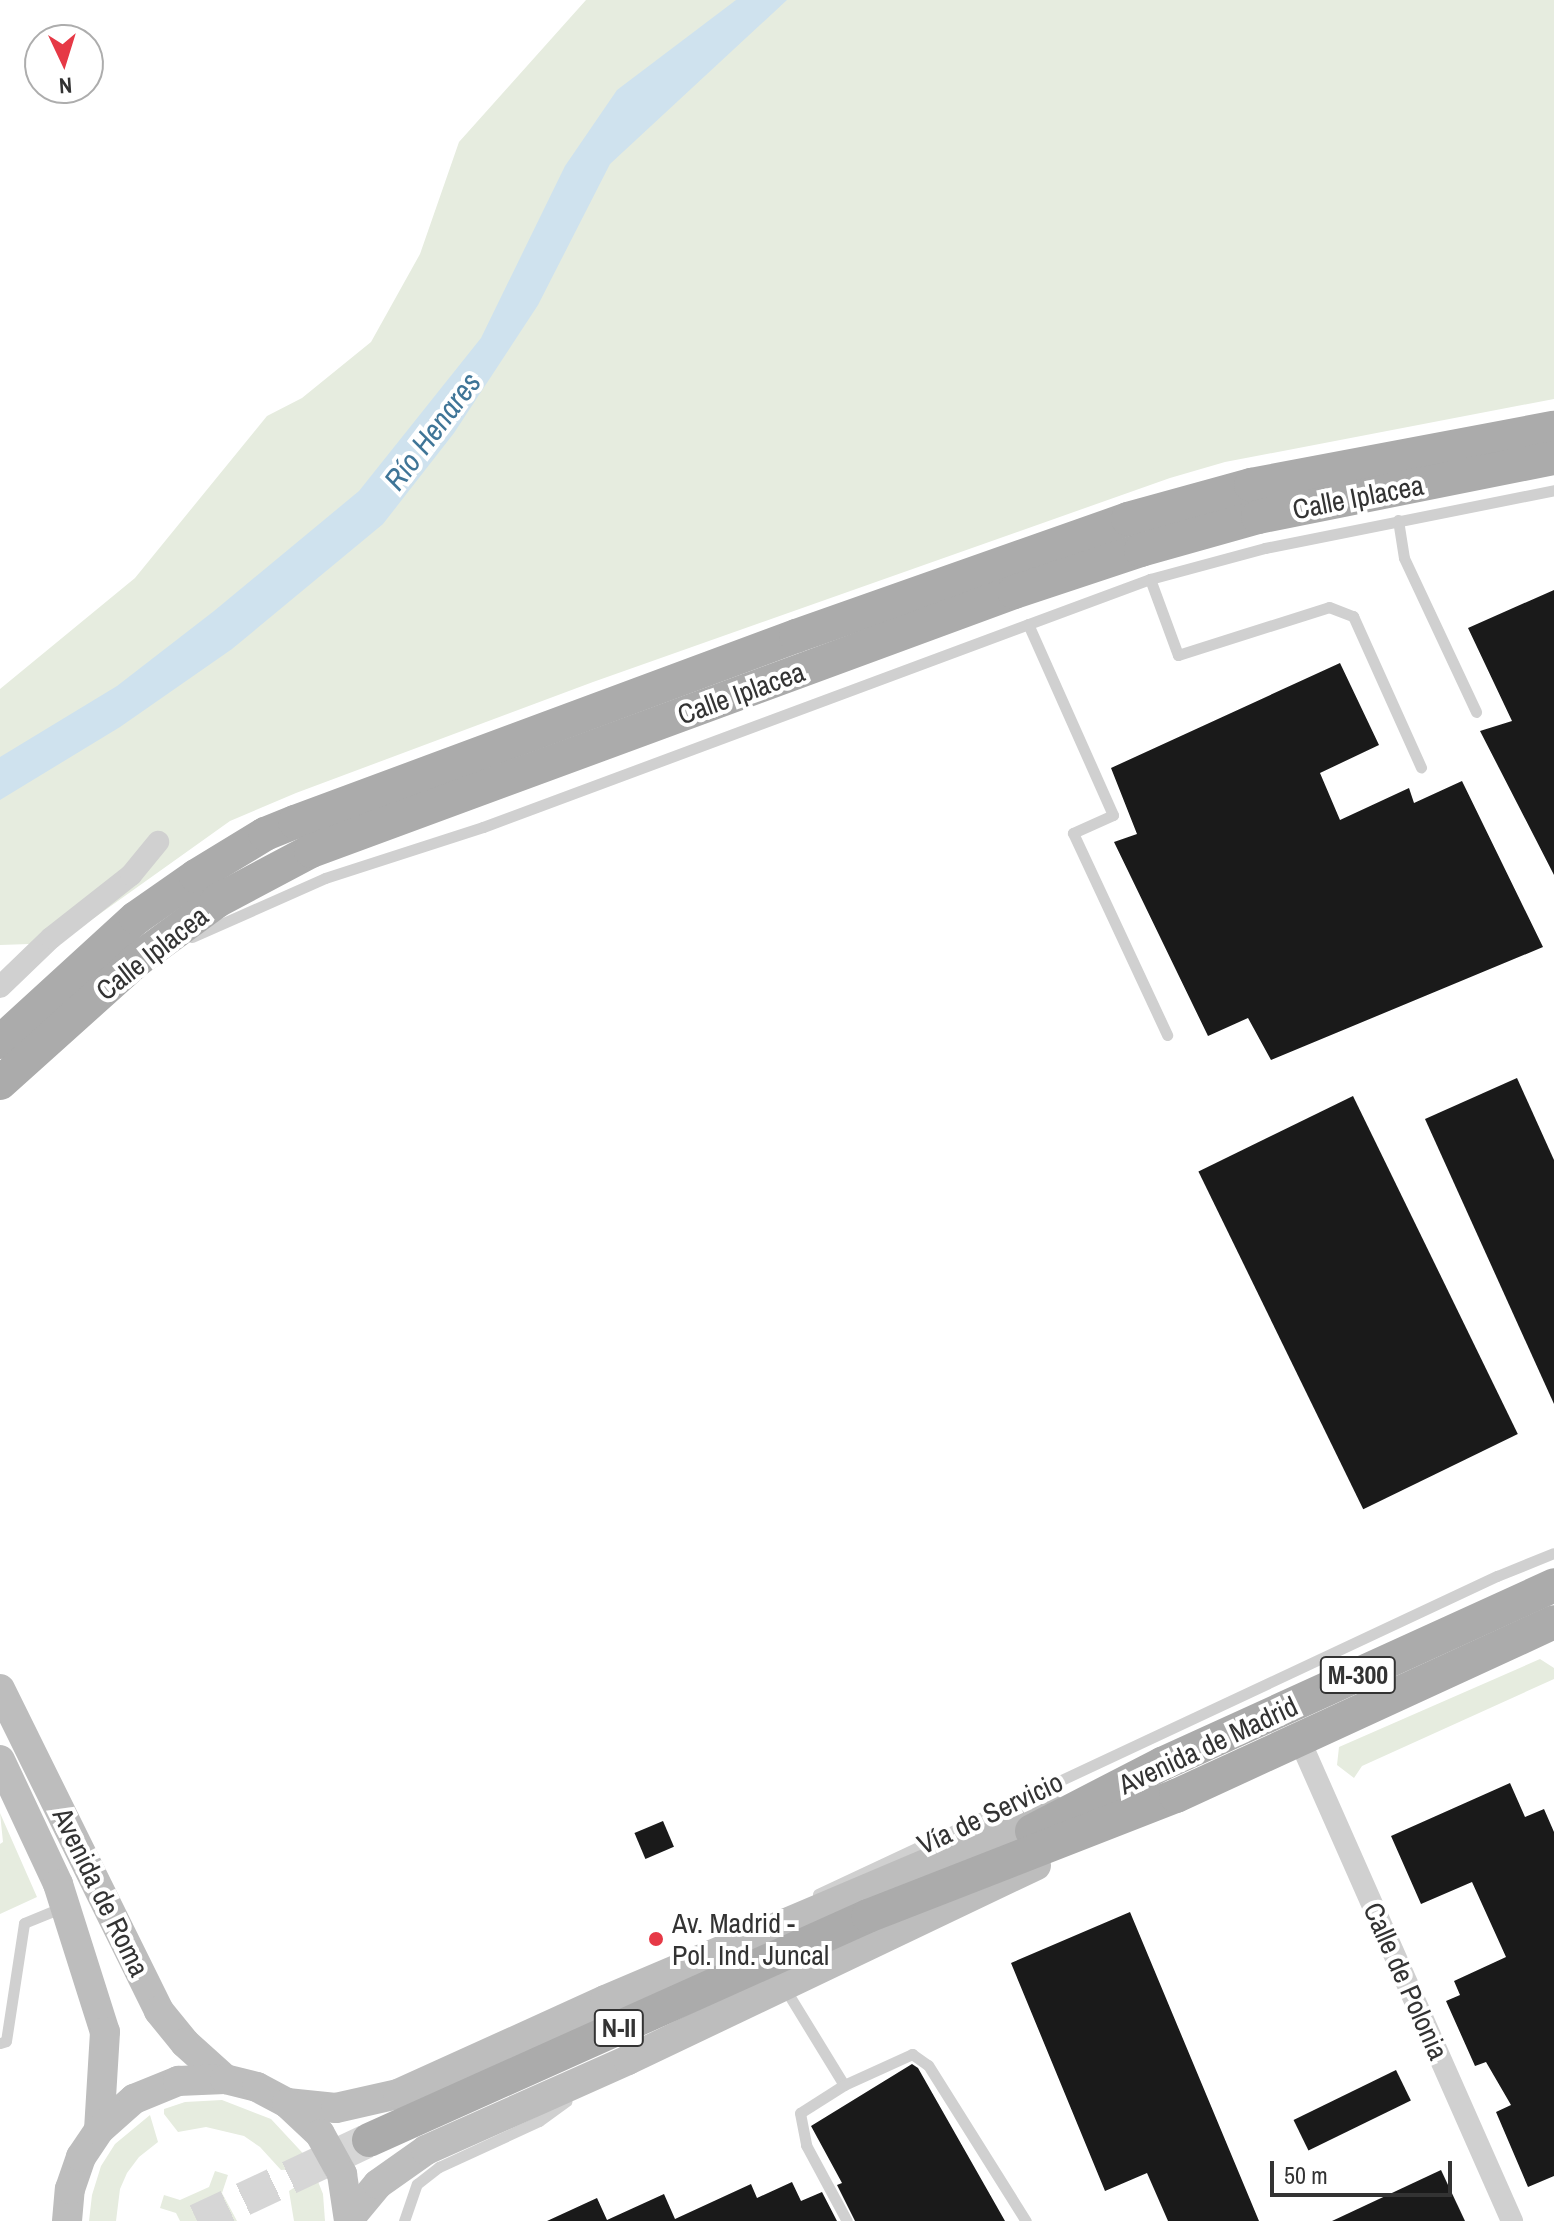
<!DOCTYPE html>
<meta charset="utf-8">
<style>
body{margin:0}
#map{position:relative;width:1554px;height:2221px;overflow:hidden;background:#fff;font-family:"Archivo Narrow",sans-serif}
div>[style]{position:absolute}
.green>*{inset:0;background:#e6ecdf}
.water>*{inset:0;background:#cfe2ee}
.building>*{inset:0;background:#1a1a1a;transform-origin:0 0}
.primary-tunnel>*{height:34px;margin-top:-17px;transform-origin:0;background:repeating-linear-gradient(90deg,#d6d6d6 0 34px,transparent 0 51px)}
.lane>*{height:11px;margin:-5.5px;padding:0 5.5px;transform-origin:5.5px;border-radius:5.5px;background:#d0d0d0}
.street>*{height:22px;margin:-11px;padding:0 11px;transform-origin:11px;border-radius:11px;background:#d0d0d0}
.secondary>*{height:30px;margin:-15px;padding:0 15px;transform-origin:15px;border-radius:15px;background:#bdbdbd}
.primary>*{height:34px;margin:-17px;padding:0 17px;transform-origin:17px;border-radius:17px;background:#ababab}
.dots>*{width:22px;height:22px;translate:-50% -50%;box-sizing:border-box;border:4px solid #fff;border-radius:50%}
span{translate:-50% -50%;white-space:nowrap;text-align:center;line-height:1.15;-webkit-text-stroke:8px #fff;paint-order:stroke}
.shield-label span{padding:2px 6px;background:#fff;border:2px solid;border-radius:6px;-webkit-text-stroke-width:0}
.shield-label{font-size:26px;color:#333;font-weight:700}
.street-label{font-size:28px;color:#333}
.poi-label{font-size:28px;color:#333}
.left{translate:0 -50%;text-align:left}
.water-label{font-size:30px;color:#3f7597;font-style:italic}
.north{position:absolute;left:24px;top:24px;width:80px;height:80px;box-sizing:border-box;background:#fff;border:2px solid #adadad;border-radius:50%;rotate:176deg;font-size:22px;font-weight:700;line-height:32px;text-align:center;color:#333}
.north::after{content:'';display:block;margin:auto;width:28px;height:36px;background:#e63946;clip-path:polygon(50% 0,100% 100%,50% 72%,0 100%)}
.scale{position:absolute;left:1270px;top:2161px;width:182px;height:36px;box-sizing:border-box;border:4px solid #333;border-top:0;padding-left:10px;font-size:24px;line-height:28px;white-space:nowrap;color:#333;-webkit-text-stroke:6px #fff;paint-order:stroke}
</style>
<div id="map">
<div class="green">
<div style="clip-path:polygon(586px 0,1554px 0,1554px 399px,1225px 462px,1170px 478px,593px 682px,296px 793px,230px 821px,59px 943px,0 945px,0 689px,135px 578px,267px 416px,302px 398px,371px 342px,420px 254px,459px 142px)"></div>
<div style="clip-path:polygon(1540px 1659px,1554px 1668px,1554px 1679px,1362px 1766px,1354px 1778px,1337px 1765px,1339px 1747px)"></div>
<div style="clip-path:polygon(0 1813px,37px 1897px,0 1914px,0 1844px,3px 1842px)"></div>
<div style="clip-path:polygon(222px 2100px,271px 2119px,311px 2162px,296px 2169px,281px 2170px,260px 2147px,244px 2136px,206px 2127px,178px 2132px,164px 2114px,164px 2109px,185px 2102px)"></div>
<div style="clip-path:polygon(150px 2115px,158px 2142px,139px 2157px,127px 2173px,120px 2189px,116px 2221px,89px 2221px,92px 2195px,101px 2166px,115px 2144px)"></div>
<div style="clip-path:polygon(215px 2171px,228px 2175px,222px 2193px,237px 2221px,180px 2221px,176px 2213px,160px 2208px,164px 2195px,180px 2200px,209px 2187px)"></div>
<div style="clip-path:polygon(315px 2174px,323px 2194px,325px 2221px,294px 2221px,289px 2191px)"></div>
</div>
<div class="water">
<div style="clip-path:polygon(736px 0,787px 0,610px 164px,538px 305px,454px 433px,383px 524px,232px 649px,120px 727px,0 800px,0 757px,117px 686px,214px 611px,359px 491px,481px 338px,565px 166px,617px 90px)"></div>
</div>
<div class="building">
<div style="clip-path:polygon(1554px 590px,1554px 875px,1480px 731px,1512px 721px,1468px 628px)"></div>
<div style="clip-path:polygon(1340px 663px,1379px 745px,1320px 773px,1340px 820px,1409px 788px,1414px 803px,1462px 781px,1543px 947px,1271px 1060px,1248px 1018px,1208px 1036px,1114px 842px,1137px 834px,1111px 768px)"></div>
<div style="clip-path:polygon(1517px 1078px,1554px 1160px,1554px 1404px,1425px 1119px)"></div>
<div style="left:1353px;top:1096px;width:376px;height:172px;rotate:64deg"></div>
<div style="clip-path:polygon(1510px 1783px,1525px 1817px,1544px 1809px,1554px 1832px,1554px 2176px,1528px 2187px,1496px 2112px,1511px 2105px,1486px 2062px,1475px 2066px,1446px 2001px,1460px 1995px,1454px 1981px,1506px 1957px,1472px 1882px,1421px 1904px,1391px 1836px)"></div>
<div style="left:663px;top:1821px;width:28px;height:31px;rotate:67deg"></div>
<div style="clip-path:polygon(1130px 1912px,1259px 2221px,1168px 2221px,1147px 2173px,1105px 2191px,1011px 1963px)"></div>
<div style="clip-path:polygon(912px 2064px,918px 2068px,1005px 2221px,855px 2221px,837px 2185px,842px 2183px,811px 2126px)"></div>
<div style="left:1396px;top:2070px;width:34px;height:114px;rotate:64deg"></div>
<div style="clip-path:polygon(1441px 2170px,1465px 2221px,1332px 2221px)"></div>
<div style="clip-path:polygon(792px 2182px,801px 2201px,822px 2192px,837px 2221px,547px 2221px,597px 2198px,607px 2220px,664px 2194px,675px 2219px,751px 2184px,757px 2198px)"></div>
</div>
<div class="primary-tunnel">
<div style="left:197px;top:2221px;width:190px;rotate:-25.2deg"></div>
</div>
<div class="lane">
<div style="left:1398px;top:520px;width:38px;rotate:81deg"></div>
<div style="left:1404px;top:558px;width:170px;rotate:64.9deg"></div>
<div style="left:1150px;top:579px;width:81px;rotate:69.8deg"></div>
<div style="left:1178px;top:655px;width:158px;rotate:-17.6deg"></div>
<div style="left:1329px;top:607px;width:26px;rotate:21deg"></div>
<div style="left:1353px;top:616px;width:166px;rotate:65.8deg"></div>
<div style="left:1028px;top:624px;width:209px;rotate:66deg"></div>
<div style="left:1113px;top:815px;width:44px;rotate:155.8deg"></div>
<div style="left:1073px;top:833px;width:223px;rotate:65deg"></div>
<div style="left:192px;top:937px;width:145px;rotate:-23.9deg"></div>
<div style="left:325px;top:878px;width:166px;rotate:-17.9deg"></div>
<div style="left:483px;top:827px;width:712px;rotate:-20.4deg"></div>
<div style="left:1150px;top:579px;width:119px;rotate:-15.1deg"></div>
<div style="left:1265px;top:548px;width:295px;rotate:-11.3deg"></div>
<div style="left:818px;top:1894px;width:750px;rotate:-25.1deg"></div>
<div style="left:1497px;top:1576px;width:61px;rotate:-22deg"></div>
<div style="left:784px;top:1987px;width:115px;rotate:58.5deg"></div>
<div style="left:844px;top:2085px;width:75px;rotate:-24.5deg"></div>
<div style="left:912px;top:2054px;width:19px;rotate:35deg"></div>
<div style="left:928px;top:2065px;width:184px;rotate:57.9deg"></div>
<div style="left:0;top:2043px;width:6px;rotate:-18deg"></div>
<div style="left:6px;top:2041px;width:119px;rotate:-81.3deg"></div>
<div style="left:24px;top:1923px;width:42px;rotate:-22.3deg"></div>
<div style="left:844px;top:2085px;width:52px;rotate:147.5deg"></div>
<div style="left:800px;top:2113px;width:33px;rotate:79deg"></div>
<div style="left:806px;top:2145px;width:86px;rotate:61.7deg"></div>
<div style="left:404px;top:2221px;width:39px;rotate:-71deg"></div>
<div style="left:417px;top:2184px;width:28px;rotate:-38deg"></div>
<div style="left:439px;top:2167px;width:110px;rotate:-24.7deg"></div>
<div style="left:539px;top:2121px;width:34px;rotate:-36deg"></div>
</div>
<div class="street">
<div style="left:0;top:987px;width:71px;rotate:-43.9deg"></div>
<div style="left:51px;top:938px;width:102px;rotate:-38.2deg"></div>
<div style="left:131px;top:875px;width:43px;rotate:-50.7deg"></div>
<div style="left:1300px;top:1741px;width:525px;rotate:66.17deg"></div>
</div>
<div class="secondary">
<div style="left:0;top:1689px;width:359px;rotate:63.7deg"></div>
<div style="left:159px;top:2011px;width:41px;rotate:50.9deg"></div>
<div style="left:185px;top:2043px;width:54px;rotate:42deg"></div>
<div style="left:0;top:1760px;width:137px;rotate:64.9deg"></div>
<div style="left:58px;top:1884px;width:155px;rotate:72.4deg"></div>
<div style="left:105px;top:2032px;width:98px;rotate:93.5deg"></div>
<div style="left:287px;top:2103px;width:49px;rotate:5.8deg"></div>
<div style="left:336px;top:2108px;width:64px;rotate:-12.7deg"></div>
<div style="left:398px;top:2094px;width:227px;rotate:-24.4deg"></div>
<div style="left:605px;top:2000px;width:486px;rotate:-23deg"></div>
<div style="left:349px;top:2219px;width:45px;rotate:-50.4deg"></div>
<div style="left:378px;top:2184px;width:59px;rotate:-35.3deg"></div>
<div style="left:426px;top:2150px;width:221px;rotate:-24deg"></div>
<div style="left:628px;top:2060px;width:452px;rotate:-25.5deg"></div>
<div style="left:67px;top:2221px;width:32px;rotate:-85deg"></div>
<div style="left:70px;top:2189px;width:34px;rotate:-71deg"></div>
<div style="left:81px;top:2157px;width:32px;rotate:-56deg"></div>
<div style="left:99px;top:2130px;width:47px;rotate:-41.5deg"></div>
<div style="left:134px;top:2099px;width:48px;rotate:-22.2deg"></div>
<div style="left:178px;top:2081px;width:47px;rotate:-2.4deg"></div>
<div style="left:225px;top:2079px;width:33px;rotate:14deg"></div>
<div style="left:257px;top:2087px;width:34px;rotate:28deg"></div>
<div style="left:287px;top:2103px;width:45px;rotate:43.2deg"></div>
<div style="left:320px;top:2134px;width:46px;rotate:61.2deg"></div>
<div style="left:342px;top:2174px;width:48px;rotate:81.5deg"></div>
</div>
<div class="primary">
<div style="left:0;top:1042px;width:184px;rotate:-42.4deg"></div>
<div style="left:136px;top:918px;width:73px;rotate:-35deg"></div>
<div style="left:196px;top:876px;width:81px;rotate:-31.3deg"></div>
<div style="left:265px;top:834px;width:32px;rotate:-22deg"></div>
<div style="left:295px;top:822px;width:534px;rotate:-20.37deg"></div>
<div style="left:796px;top:636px;width:352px;rotate:-19.4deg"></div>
<div style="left:1128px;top:519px;width:128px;rotate:-15.5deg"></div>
<div style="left:1251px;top:485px;width:308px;rotate:-10.7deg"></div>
<div style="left:0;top:1083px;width:184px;rotate:-41.9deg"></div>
<div style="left:137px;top:960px;width:99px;rotate:-36.4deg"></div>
<div style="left:217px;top:901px;width:106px;rotate:-28deg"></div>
<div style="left:311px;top:851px;width:749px;rotate:-20.22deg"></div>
<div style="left:1014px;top:592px;width:134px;rotate:-18.3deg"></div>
<div style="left:1141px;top:550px;width:122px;rotate:-15.8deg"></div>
<div style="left:1258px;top:517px;width:302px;rotate:-11.3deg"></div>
<div style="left:1032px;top:1831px;width:146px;rotate:-27.3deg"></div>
<div style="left:1162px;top:1764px;width:431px;rotate:-24.5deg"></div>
<div style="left:369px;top:2140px;width:547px;rotate:-24.18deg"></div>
<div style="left:868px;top:1916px;width:331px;rotate:-21.3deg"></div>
<div style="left:1176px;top:1796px;width:416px;rotate:-24.7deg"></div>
</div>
<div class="dots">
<div style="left:656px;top:1939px;background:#e63946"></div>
</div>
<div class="shield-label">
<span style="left:1358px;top:1675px">M-300</span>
<span style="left:619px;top:2028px">N-II</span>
</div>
<div class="street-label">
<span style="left:1358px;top:497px;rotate:-11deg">Calle Iplacea</span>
<span style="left:741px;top:693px;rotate:-20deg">Calle Iplacea</span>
<span style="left:152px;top:953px;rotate:-38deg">Calle Iplacea</span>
<span style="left:1208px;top:1745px;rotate:-25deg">Avenida de Madrid</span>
<span style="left:990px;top:1813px;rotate:-25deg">Vía de Servicio</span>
<span style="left:101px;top:1892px;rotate:64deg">Avenida de Roma</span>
<span style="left:1406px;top:1981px;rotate:66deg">Calle de Polonia</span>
</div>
<div class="poi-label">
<span class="left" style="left:672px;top:1939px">Av. Madrid -<br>Pol. Ind. Juncal</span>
</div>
<div class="water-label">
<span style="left:432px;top:431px;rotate:-53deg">Río Henares</span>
</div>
<div class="north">N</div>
<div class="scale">50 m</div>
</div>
